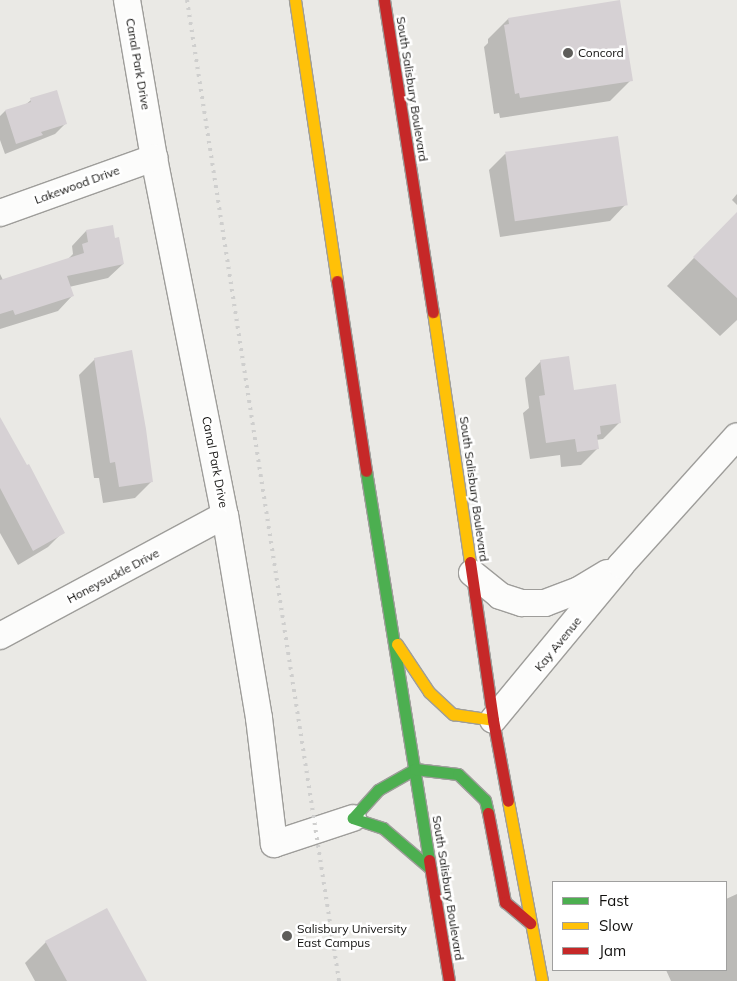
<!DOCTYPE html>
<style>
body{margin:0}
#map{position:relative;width:737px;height:981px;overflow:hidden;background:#eae9e5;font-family:Mulish,sans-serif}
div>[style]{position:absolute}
.shadow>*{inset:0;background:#0003}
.building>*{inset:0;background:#d6d1d4;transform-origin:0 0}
.roads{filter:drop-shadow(1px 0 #9e9d9a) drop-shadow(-1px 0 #9e9d9a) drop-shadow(0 1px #9e9d9a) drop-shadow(0 -1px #9e9d9a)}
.street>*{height:26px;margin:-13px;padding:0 13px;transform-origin:13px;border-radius:13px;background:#fcfcfb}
.fast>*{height:11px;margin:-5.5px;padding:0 5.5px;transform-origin:5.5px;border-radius:5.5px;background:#4caf50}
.slow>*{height:11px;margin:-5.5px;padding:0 5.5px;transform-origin:5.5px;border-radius:5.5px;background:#ffc107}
.jam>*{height:11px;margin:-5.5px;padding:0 5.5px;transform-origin:5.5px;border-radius:5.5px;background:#c62828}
.rail>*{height:4px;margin-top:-2px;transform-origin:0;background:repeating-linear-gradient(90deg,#cfcfce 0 2.5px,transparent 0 7.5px)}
.dots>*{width:14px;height:14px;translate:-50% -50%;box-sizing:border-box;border:2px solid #fff;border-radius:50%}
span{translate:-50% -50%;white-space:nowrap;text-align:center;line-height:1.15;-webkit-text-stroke:5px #fff;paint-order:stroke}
.poi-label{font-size:12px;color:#12110f}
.left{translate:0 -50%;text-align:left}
.street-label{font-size:12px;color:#12110f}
.legend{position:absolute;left:552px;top:881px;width:175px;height:90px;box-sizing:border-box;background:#fff;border:1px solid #a0a09f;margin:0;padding:6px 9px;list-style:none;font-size:15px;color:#12110f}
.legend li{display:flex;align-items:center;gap:10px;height:25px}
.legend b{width:25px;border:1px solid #a0a09f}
</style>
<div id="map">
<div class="shadow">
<div style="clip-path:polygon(508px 19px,631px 80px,610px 101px,500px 118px,499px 113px,494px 114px,484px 47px,488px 43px,488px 39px)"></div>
<div style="clip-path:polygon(31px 100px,66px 123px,55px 134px,5px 154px,0 140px,0 116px,5px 111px,25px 105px)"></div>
<div style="clip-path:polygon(505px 154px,626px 204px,610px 221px,500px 237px,489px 170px)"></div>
<div style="clip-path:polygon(737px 194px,737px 205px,732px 200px)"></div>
<div style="clip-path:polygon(737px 213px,737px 320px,720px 336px,667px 286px)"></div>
<div style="clip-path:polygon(86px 231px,114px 239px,123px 264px,108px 278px,69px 287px,72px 296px,58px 311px,0 329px,0 274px,3px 280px,68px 259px,73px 254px,72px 246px)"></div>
<div style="clip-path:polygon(95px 359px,151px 482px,135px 498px,103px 503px,99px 478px,94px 478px,79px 375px)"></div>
<div style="clip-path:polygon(541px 361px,573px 391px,620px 422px,603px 439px,596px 440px,598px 448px,581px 465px,561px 467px,560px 455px,530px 459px,523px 413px,529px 408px,525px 378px)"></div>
<div style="clip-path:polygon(0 420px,63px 532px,48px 547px,18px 565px,0 533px)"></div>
<div style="clip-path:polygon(737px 894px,737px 981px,671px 981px,666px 970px,726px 970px,726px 899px)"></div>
<div style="clip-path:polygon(46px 942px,146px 981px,35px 981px,25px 963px)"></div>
</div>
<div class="building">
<div style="clip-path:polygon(620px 0,633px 81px,520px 98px,519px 93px,515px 94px,504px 25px,509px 24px,508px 18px)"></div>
<div style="clip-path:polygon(57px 90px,67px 124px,41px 132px,43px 135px,16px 144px,5px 110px,31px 102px,30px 98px)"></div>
<div style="left:618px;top:136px;width:70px;height:114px;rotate:82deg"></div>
<div style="clip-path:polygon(737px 212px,737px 298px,693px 257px)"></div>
<div style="clip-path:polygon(113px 225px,115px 238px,119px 237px,124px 264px,67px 276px,74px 296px,15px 315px,13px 310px,0 314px,0 280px,84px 253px,82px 244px,88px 242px,86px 230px)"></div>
<div style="clip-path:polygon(132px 350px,146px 429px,153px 482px,119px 487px,115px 462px,110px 463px,94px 358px)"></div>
<div style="clip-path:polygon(569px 356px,574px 390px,616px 384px,621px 423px,600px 426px,601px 434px,597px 435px,599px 449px,577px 452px,575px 439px,546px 443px,539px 396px,545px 395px,540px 360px)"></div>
<div style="clip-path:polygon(0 417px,27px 465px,29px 464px,65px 533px,33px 551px,0 488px)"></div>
<div style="clip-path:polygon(107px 908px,147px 981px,67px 981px,45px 941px)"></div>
</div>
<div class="roads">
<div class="street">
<div style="left:127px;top:0;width:160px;rotate:80.3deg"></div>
<div style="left:154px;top:158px;width:364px;rotate:78.8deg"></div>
<div style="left:225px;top:515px;width:206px;rotate:80.5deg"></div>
<div style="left:259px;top:718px;width:127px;rotate:83.2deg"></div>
<div style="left:274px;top:844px;width:83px;rotate:-18.2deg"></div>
<div style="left:0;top:213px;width:164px;rotate:-19.7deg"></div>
<div style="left:472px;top:573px;width:36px;rotate:39deg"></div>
<div style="left:500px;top:596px;width:23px;rotate:18deg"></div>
<div style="left:522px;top:603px;width:23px"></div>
<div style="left:545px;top:603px;width:36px;rotate:-21deg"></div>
<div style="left:579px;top:590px;width:33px;rotate:-31deg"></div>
<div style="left:0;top:636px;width:255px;rotate:-28.3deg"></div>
<div style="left:493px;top:720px;width:201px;rotate:-50.4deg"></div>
<div style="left:621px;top:565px;width:173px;rotate:-48deg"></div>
</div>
<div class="fast">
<div style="left:366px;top:471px;width:394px;rotate:80.8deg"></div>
<div style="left:431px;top:869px;width:63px;rotate:-139.5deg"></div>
<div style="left:383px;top:828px;width:32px;rotate:-162deg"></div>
<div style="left:353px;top:818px;width:38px;rotate:-48deg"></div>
<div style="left:378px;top:790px;width:43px;rotate:-29.6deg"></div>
<div style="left:415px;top:769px;width:43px;rotate:6.6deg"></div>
<div style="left:458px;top:774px;width:37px;rotate:44deg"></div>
<div style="left:485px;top:800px;width:13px;rotate:77deg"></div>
</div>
<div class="slow">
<div style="left:295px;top:0;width:284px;rotate:81.5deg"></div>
<div style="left:433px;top:312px;width:253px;rotate:81.6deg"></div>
<div style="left:397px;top:644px;width:58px;rotate:56.3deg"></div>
<div style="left:429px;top:692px;width:33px;rotate:43deg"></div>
<div style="left:453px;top:714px;width:40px;rotate:8.5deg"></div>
<div style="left:508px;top:801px;width:183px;rotate:79.3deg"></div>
</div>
<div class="jam">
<div style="left:384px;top:0;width:316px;rotate:81.1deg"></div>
<div style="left:337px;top:281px;width:192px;rotate:81.3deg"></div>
<div style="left:470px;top:562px;width:160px;rotate:81.7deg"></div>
<div style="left:493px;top:720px;width:82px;rotate:79.5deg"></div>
<div style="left:488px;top:813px;width:91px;rotate:79.2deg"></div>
<div style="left:505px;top:902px;width:33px;rotate:40deg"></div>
<div style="left:429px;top:860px;width:123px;rotate:80.6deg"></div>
</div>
</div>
<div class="rail">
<div style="left:187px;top:0;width:993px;rotate:81.19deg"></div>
</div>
<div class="dots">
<div style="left:568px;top:53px;background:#5e5d5a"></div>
<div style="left:287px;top:936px;background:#5e5d5a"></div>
</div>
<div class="poi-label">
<span class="left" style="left:578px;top:53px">Concord</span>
<span class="left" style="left:297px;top:936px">Salisbury University<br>East Campus</span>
</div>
<div class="street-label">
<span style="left:138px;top:64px;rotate:80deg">Canal Park Drive</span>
<span style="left:412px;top:89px;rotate:81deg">South Salisbury Boulevard</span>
<span style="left:77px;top:185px;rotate:-20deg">Lakewood Drive</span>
<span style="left:215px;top:462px;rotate:79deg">Canal Park Drive</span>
<span style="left:474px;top:489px;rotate:82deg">South Salisbury Boulevard</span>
<span style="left:113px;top:576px;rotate:-28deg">Honeysuckle Drive</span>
<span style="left:558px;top:644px;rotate:-51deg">Kay Avenue</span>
<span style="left:448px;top:888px;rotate:81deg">South Salisbury Boulevard</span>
</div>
<ul class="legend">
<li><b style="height:6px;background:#4caf50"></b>Fast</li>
<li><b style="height:6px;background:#ffc107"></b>Slow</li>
<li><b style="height:6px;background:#c62828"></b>Jam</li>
</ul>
</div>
